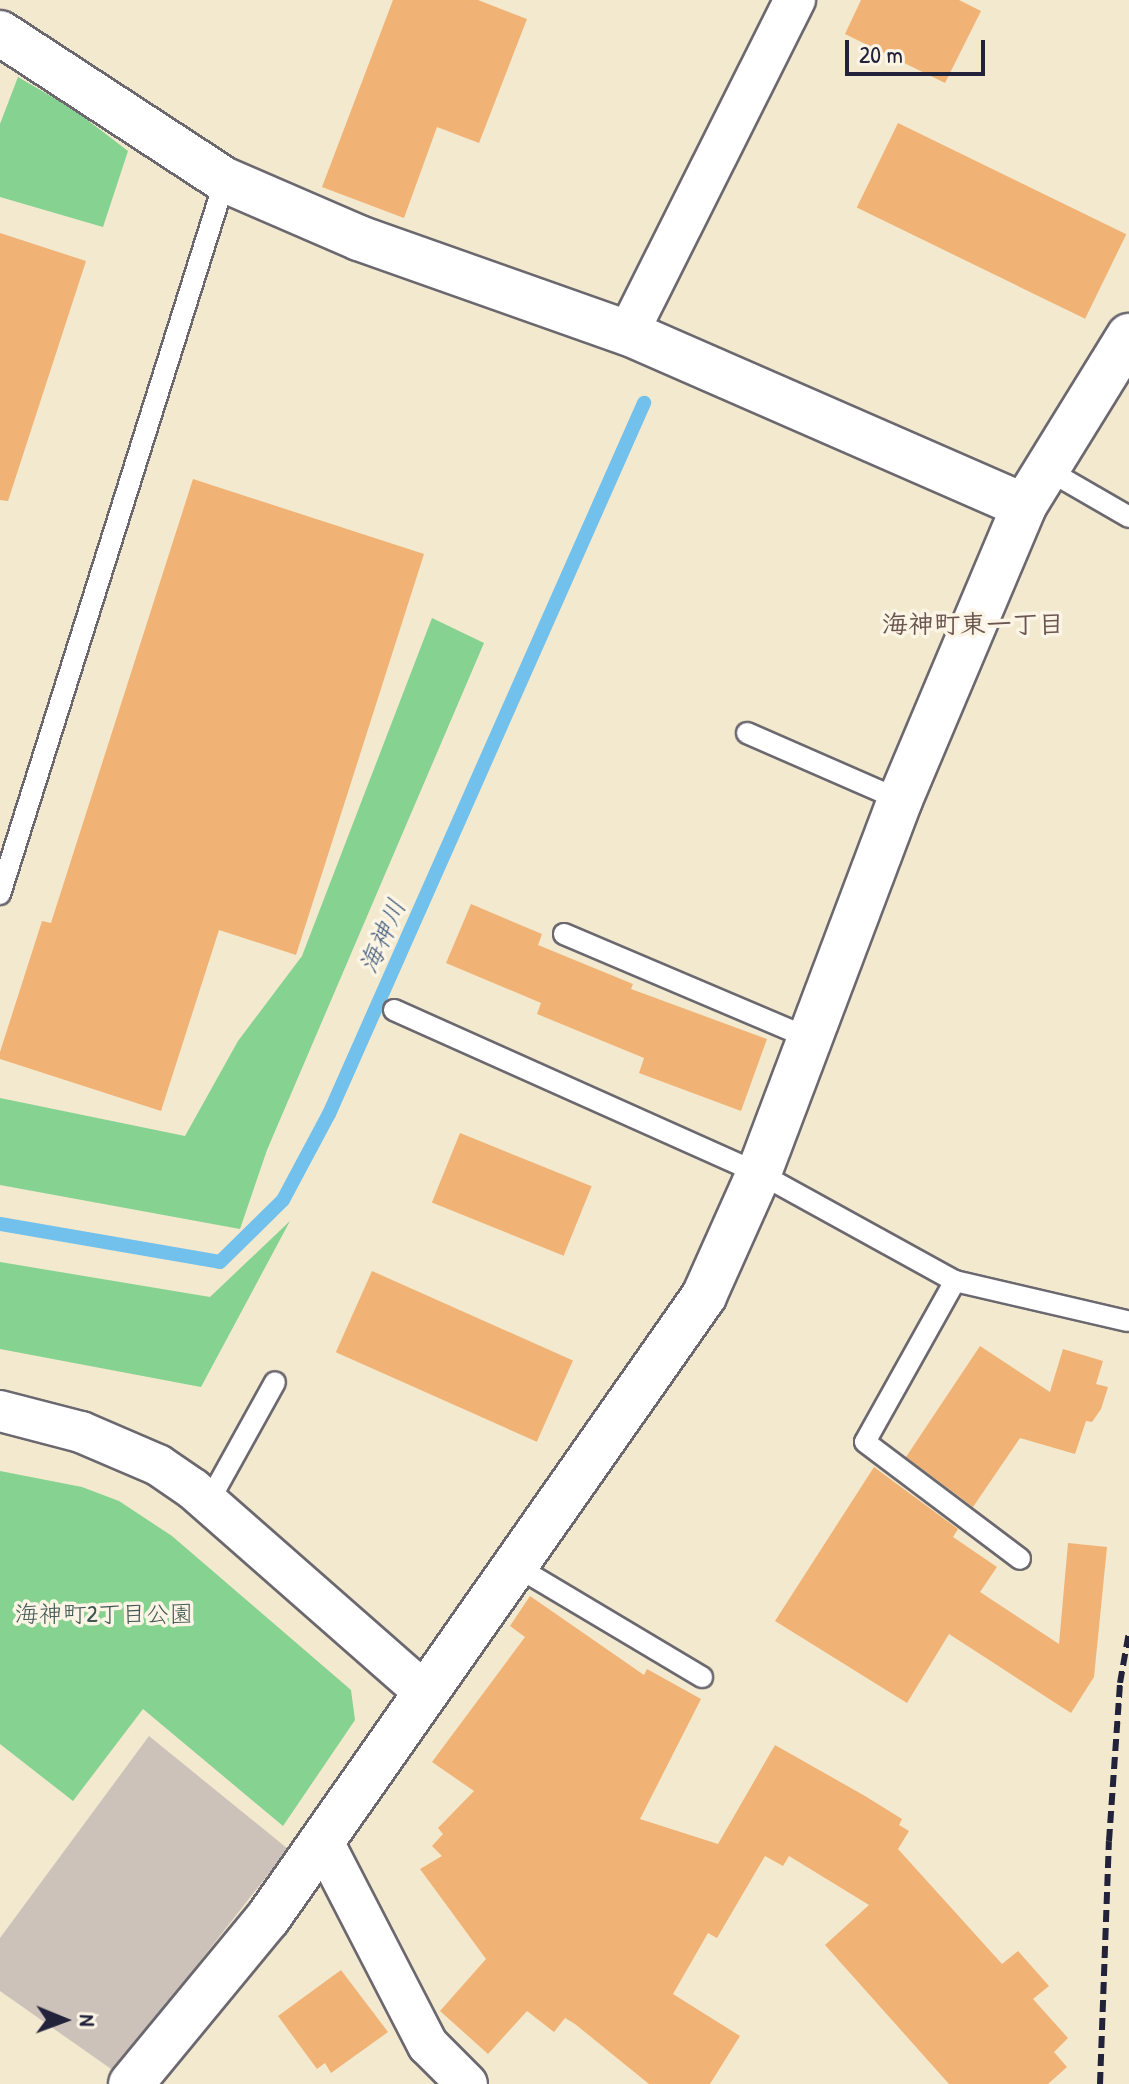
<!DOCTYPE html>
<meta charset="utf-8">
<style>
body{margin:0}
#map{position:relative;width:1129px;height:2084px;overflow:hidden;background:#f2e9cf;font-family:"Patrick Hand","Klee One",sans-serif}
div>[style]{position:absolute}
.industrial>*{inset:0;background:#cdc2b9}
.green>*{inset:0;background:#86d290}
.stream>*{height:14px;margin:-7px;padding:0 7px;transform-origin:7px;border-radius:7px;background:#72c0ec}
.building>*{inset:0;background:#f1b375;transform-origin:0 0}
.roads{filter:drop-shadow(2px 0 #6b686f) drop-shadow(-2px 0 #6b686f) drop-shadow(0 2px #6b686f) drop-shadow(0 -2px #6b686f)}
.service>*{height:20px;margin:-10px;padding:0 10px;transform-origin:10px;border-radius:10px;background:#fff}
.minor>*{height:40px;margin:-20px;padding:0 20px;transform-origin:20px;border-radius:20px;background:#fff}
.tertiary>*{height:44px;margin:-22px;padding:0 22px;transform-origin:22px;border-radius:22px;background:#fff}
.rail>*{height:6px;margin-top:-3px;transform-origin:0;background:repeating-linear-gradient(90deg,#22223b 0 12px,transparent 0 18px)}
span{translate:-50% -50%;white-space:nowrap;text-align:center;line-height:1.15;-webkit-text-stroke:7px #fcf5e5;paint-order:stroke}
.park-label{font-size:24px;color:#405754}
.neighbourhood-label{font-size:26px;color:#6a554f;font-weight:700}
.water-label{font-size:26px;color:#3e5979;font-style:italic}
.north{position:absolute;left:24px;top:1980px;width:80px;height:80px;-webkit-text-stroke:6px #fcf5e5;paint-order:stroke;rotate:91deg;font-size:22px;font-weight:700;line-height:32px;text-align:center;color:#22223b}
.north::after{content:'';display:block;margin:auto;width:28px;height:36px;background:#22223b;clip-path:polygon(50% 0,100% 100%,50% 72%,0 100%)}
.scale{position:absolute;left:845px;top:40px;width:140px;height:36px;box-sizing:border-box;border:4px solid #22223b;border-top:0;padding-left:10px;font-size:24px;line-height:28px;white-space:nowrap;color:#22223b;-webkit-text-stroke:6px #fcf5e5;paint-order:stroke}
</style>
<div id="map">
<div class="industrial">
<div style="clip-path:polygon(149px 1736px,288px 1849px,114px 2071px,0 1991px,0 1938px)"></div>
</div>
<div class="green">
<div style="clip-path:polygon(18px 77px,73px 109px,128px 151px,103px 227px,0 197px,0 124px)"></div>
<div style="clip-path:polygon(432px 618px,484px 643px,267px 1150px,240px 1229px,0 1185px,0 1098px,185px 1136px,238px 1041px,302px 956px)"></div>
<div style="clip-path:polygon(290px 1221px,201px 1387px,0 1349px,0 1262px,210px 1297px)"></div>
<div style="clip-path:polygon(0 1471px,82px 1487px,119px 1501px,172px 1536px,351px 1690px,355px 1720px,283px 1826px,143px 1709px,73px 1801px,0 1744px)"></div>
</div>
<div class="stream">
<div style="left:0;top:1224px;width:223px;rotate:9.8deg"></div>
<div style="left:220px;top:1262px;width:88px;rotate:-44.5deg"></div>
<div style="left:283px;top:1200px;width:98px;rotate:-61.9deg"></div>
<div style="left:329px;top:1114px;width:778px;rotate:-66.1deg"></div>
</div>
<div class="building">
<div style="clip-path:polygon(393px 0,478px 0,527px 19px,479px 143px,437px 127px,404px 218px,322px 187px)"></div>
<div style="clip-path:polygon(861px 0,959px 0,981px 11px,945px 83px,845px 34px)"></div>
<div style="left:898px;top:123px;width:254px;height:94px;rotate:26deg"></div>
<div style="clip-path:polygon(0 233px,86px 261px,8px 501px,0 500px)"></div>
<div style="clip-path:polygon(193px 479px,424px 554px,296px 955px,219px 930px,161px 1111px,0 1059px,0 1052px,42px 921px,51px 923px)"></div>
<div style="clip-path:polygon(471px 904px,542px 934px,538px 945px,633px 984px,631px 989px,767px 1039px,741px 1111px,639px 1073px,644px 1058px,537px 1014px,541px 1003px,446px 963px)"></div>
<div style="left:460px;top:1133px;width:142px;height:75px;rotate:22deg"></div>
<div style="left:372px;top:1271px;width:220px;height:89px;rotate:24deg"></div>
<div style="clip-path:polygon(980px 1346px,1050px 1392px,1063px 1349px,1103px 1361px,1096px 1384px,1108px 1387px,1101px 1409px,1092px 1422px,1086px 1421px,1075px 1454px,1020px 1438px,973px 1507px,906px 1457px)"></div>
<div style="clip-path:polygon(874px 1467px,958px 1529px,953px 1537px,997px 1567px,980px 1592px,1059px 1644px,1068px 1543px,1107px 1547px,1094px 1677px,1071px 1713px,949px 1634px,907px 1703px,775px 1621px)"></div>
<div style="clip-path:polygon(530px 1596px,644px 1675px,647px 1669px,701px 1699px,640px 1819px,718px 1844px,775px 1745px,865px 1796px,902px 1819px,899px 1825px,909px 1831px,898px 1849px,1002px 1964px,1018px 1951px,1049px 1986px,1033px 1999px,1068px 2038px,1054px 2052px,1067px 2067px,1048px 2084px,949px 2084px,825px 1945px,869px 1905px,789px 1856px,783px 1866px,765px 1856px,717px 1938px,708px 1933px,673px 1994px,740px 2036px,710px 2084px,649px 2084px,575px 2024px,565px 2018px,554px 2032px,527px 2011px,488px 2054px,440px 2011px,486px 1959px,420px 1869px,442px 1856px,432px 1846px,443px 1834px,438px 1828px,474px 1791px,432px 1762px,525px 1637px,510px 1626px)"></div>
<div style="clip-path:polygon(341px 1970px,388px 2032px,331px 2073px,325px 2063px,317px 2069px,278px 2016px)"></div>
</div>
<div class="roads">
<div class="service">
<div style="left:1046px;top:469px;width:96px;rotate:30deg"></div>
<div style="left:747px;top:733px;width:167px;rotate:23.6deg"></div>
<div style="left:0;top:894px;width:749px;rotate:-72.51deg"></div>
<div style="left:564px;top:934px;width:266px;rotate:23deg"></div>
<div style="left:394px;top:1010px;width:400px;rotate:24.1deg"></div>
<div style="left:759px;top:1173px;width:224px;rotate:28.9deg"></div>
<div style="left:955px;top:1281px;width:177px;rotate:13.1deg"></div>
<div style="left:955px;top:1281px;width:184px;rotate:119.2deg"></div>
<div style="left:865px;top:1442px;width:194px;rotate:37deg"></div>
<div style="left:208px;top:1503px;width:138px;rotate:-61deg"></div>
<div style="left:514px;top:1565px;width:219px;rotate:30.8deg"></div>
</div>
<div class="minor">
<div style="left:628px;top:333px;width:373px;rotate:-63.4deg"></div>
<div style="left:0;top:1411px;width:84px;rotate:14.5deg"></div>
<div style="left:81px;top:1432px;width:84px;rotate:23.2deg"></div>
<div style="left:158px;top:1465px;width:42px;rotate:34.4deg"></div>
<div style="left:193px;top:1489px;width:310px;rotate:41.3deg"></div>
<div style="left:322px;top:1840px;width:231px;rotate:62.7deg"></div>
<div style="left:428px;top:2045px;width:55px;rotate:45deg"></div>
</div>
<div class="tertiary">
<div style="left:0;top:33px;width:269px;rotate:33.2deg"></div>
<div style="left:225px;top:180px;width:146px;rotate:23.4deg"></div>
<div style="left:359px;top:238px;width:285px;rotate:19.5deg"></div>
<div style="left:628px;top:333px;width:432px;rotate:23.6deg"></div>
<div style="left:131px;top:2084px;width:215px;rotate:-50.5deg"></div>
<div style="left:268px;top:1918px;width:760px;rotate:-54.97deg"></div>
<div style="left:704px;top:1296px;width:135px;rotate:-65.9deg"></div>
<div style="left:759px;top:1173px;width:399px;rotate:-69.3deg"></div>
<div style="left:900px;top:800px;width:319px;rotate:-67.1deg"></div>
<div style="left:1024px;top:506px;width:200px;rotate:-58.3deg"></div>
</div>
</div>
<div class="rail">
<div style="left:1100px;top:2084px;width:243px;rotate:-87.9deg"></div>
<div style="left:1109px;top:1841px;width:158px;rotate:-86deg"></div>
<div style="left:1120px;top:1683px;width:52px;rotate:-80deg"></div>
</div>
<div class="park-label">
<span style="left:104px;top:1614px">海神町2丁目公園</span>
</div>
<div class="neighbourhood-label">
<span style="left:973px;top:624px">海神町東一丁目</span>
</div>
<div class="water-label">
<span style="left:382px;top:936px;rotate:-66deg">海神川</span>
</div>
<div class="north">N</div>
<div class="scale">20 m</div>
</div>
